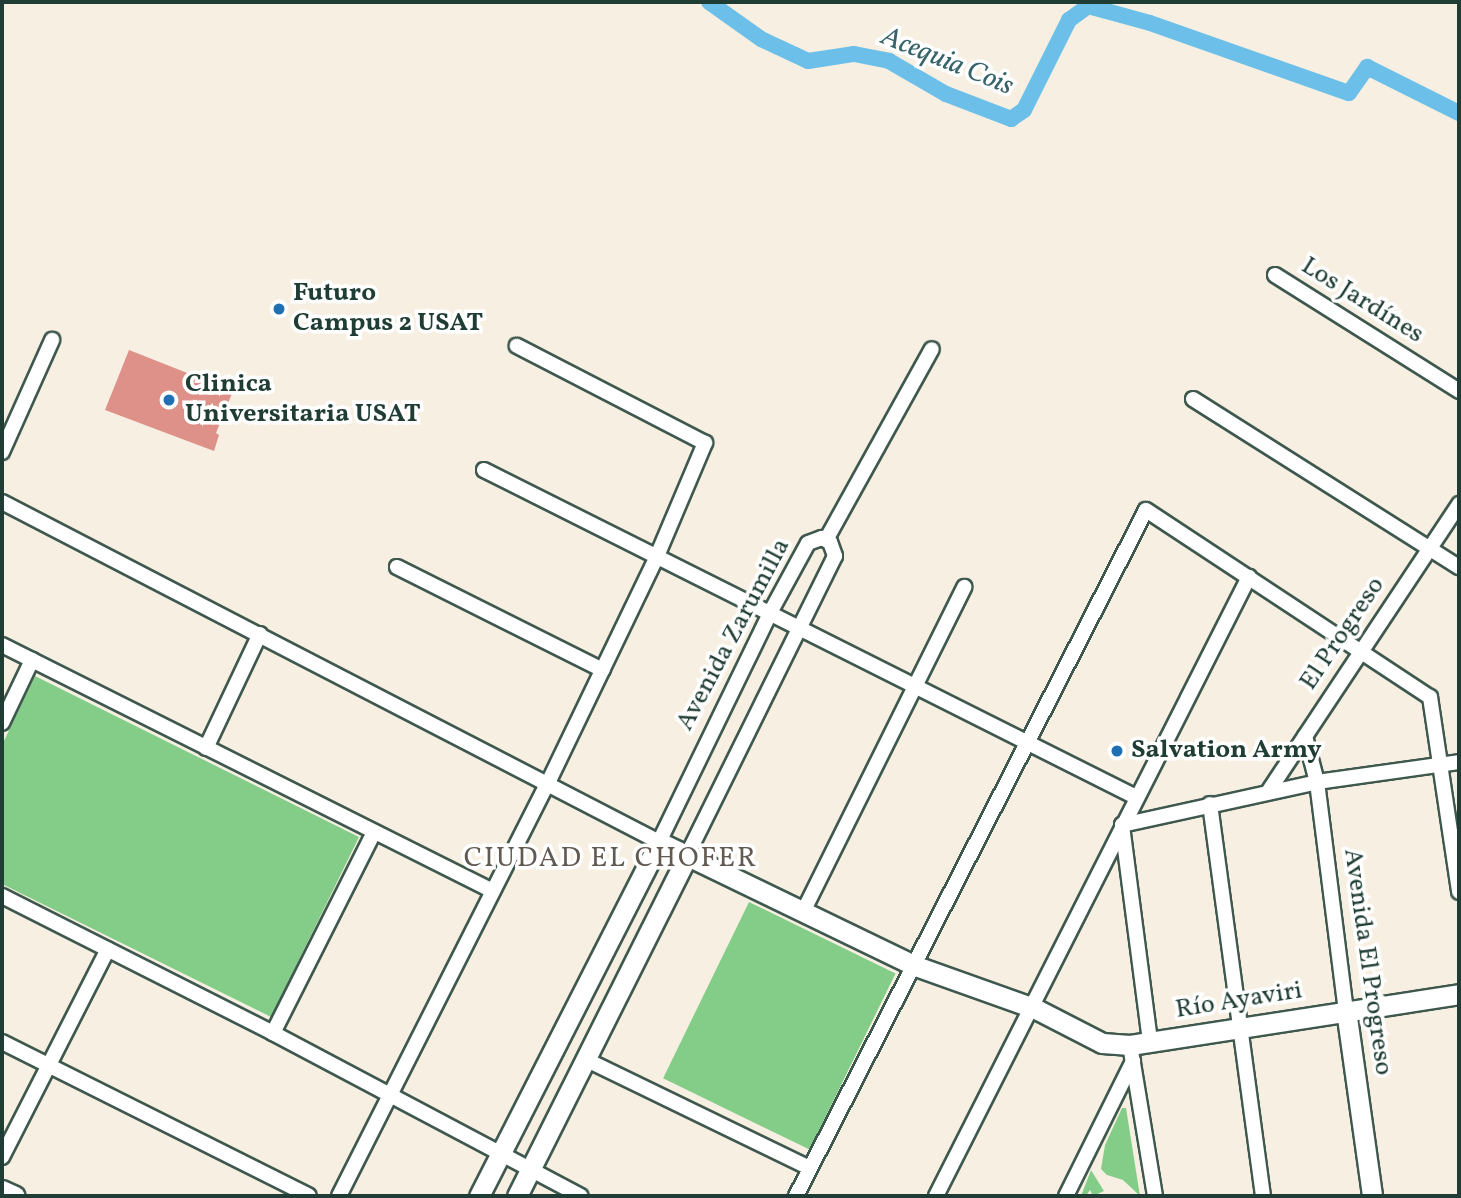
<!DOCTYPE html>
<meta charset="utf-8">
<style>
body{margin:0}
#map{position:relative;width:1461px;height:1198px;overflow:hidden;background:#f7f0e2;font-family:Vollkorn,serif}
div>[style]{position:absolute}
.green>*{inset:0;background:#84cd89;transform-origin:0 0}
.canal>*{height:16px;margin:-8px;padding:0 8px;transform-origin:8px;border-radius:8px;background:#6cbfe8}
.building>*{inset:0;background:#de9189}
.roads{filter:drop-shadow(2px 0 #3f584e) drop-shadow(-2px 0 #3f584e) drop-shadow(0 2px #3f584e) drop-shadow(0 -2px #3f584e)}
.street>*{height:14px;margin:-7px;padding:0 7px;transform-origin:7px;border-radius:7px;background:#fff}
.secondary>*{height:19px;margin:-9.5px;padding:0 9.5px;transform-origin:9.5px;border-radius:9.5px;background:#fff}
.dots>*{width:19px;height:19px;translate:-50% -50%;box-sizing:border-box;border:4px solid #fff;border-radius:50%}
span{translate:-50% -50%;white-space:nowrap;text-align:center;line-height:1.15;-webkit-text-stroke:7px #fff;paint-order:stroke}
.poi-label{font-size:26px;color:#1f3d34;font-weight:700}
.left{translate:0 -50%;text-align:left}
.street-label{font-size:26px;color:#1f3d34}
.water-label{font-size:28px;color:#36646a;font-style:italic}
.neighbourhood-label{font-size:28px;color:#625a52;letter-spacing:2px}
.frame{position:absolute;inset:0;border:4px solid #1f3d34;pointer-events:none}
</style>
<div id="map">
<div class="green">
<div style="clip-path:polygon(35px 676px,359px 837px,271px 1017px,2px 884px,2px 745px)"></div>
<div style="left:749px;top:902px;width:163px;height:196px;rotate:26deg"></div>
<div style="clip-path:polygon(1122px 1108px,1126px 1108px,1140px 1196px,1123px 1180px,1107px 1175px,1101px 1169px,1105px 1145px)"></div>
<div style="clip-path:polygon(1091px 1170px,1104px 1191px,1093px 1196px,1090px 1190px,1086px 1196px,1081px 1196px)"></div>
</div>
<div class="canal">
<div style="left:709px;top:2px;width:64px;rotate:35.4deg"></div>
<div style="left:761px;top:39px;width:52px;rotate:25.1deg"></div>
<div style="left:808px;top:61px;width:47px;rotate:-8.7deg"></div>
<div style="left:854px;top:54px;width:36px;rotate:11deg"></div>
<div style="left:889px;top:61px;width:66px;rotate:30.1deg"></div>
<div style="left:946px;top:94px;width:70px;rotate:21deg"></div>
<div style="left:1011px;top:119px;width:16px;rotate:-35deg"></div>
<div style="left:1024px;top:110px;width:101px;rotate:-63.4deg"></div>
<div style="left:1069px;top:20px;width:24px;rotate:-36deg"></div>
<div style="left:1088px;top:6px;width:64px;rotate:15.3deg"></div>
<div style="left:1150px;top:23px;width:211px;rotate:19.4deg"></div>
<div style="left:1349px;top:93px;width:32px;rotate:-55deg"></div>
<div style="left:1367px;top:67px;width:103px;rotate:26.6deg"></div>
</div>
<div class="building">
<div style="clip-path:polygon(129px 350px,233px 391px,216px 433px,219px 435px,214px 451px,105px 410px)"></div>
</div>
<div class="roads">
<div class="street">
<div style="left:1275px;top:275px;width:218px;rotate:32.2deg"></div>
<div style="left:1193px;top:399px;width:315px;rotate:32.3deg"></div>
<div style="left:2px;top:452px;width:123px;rotate:-65.9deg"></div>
<div style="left:484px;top:470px;width:729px;rotate:26.64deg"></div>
<div style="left:2px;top:502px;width:740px;rotate:27.36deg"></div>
<div style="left:659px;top:842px;width:257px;rotate:-64.1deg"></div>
<div style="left:771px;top:611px;width:77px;rotate:-61.4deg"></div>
<div style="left:808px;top:543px;width:15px;rotate:-20deg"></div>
<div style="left:822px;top:538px;width:9px;rotate:27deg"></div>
<div style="left:830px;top:542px;width:15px;rotate:70deg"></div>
<div style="left:835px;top:556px;width:335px;rotate:116.3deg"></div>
<div style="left:826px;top:540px;width:218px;rotate:-61deg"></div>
<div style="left:397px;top:567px;width:230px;rotate:26.6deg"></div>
<div style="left:2px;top:645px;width:549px;rotate:26.61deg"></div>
<div style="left:2px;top:723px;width:70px;rotate:-64.5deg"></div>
<div style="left:1305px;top:736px;width:48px;rotate:75.4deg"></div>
<div style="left:1317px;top:782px;width:230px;rotate:82.8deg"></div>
<div style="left:206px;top:748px;width:126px;rotate:-64.7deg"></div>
<div style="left:1268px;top:792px;width:346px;rotate:-56.4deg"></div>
<div style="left:1210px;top:804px;width:396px;rotate:82.3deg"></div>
<div style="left:2px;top:896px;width:304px;rotate:26.8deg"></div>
<div style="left:273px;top:1033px;width:348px;rotate:27.9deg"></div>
<div style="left:803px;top:912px;width:363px;rotate:-63.6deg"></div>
<div style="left:273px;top:1033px;width:225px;rotate:-63.3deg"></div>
<div style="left:1150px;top:1041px;width:218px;rotate:-97.4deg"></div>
<div style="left:1122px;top:825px;width:200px;rotate:-12.4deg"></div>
<div style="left:1317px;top:782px;width:143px;rotate:-8deg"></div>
<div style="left:2px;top:1042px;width:343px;rotate:26.6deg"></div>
<div style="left:1130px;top:1045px;width:153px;rotate:80.6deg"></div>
<div style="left:585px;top:1059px;width:249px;rotate:25.9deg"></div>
<div style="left:2px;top:1157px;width:233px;rotate:-63deg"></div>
<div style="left:339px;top:1196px;width:461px;rotate:-63.2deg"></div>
<div style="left:547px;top:785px;width:254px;rotate:-64.3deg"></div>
<div style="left:657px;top:556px;width:123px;rotate:-67deg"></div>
<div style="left:705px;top:443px;width:212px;rotate:-152.7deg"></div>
<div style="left:796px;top:1196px;width:770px;rotate:-62.97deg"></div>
<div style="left:1146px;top:510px;width:340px;rotate:33.4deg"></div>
<div style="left:1430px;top:697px;width:197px;rotate:81.5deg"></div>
<div style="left:936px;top:1196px;width:694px;rotate:-63.18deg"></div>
<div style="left:1066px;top:1196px;width:151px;rotate:-63.6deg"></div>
</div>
<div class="secondary">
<div style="left:1346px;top:1010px;width:188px;rotate:82deg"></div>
<div style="left:2px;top:1190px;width:14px;rotate:25deg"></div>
<div style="left:479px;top:1196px;width:397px;rotate:-63deg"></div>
<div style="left:659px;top:842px;width:282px;rotate:25.8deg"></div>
<div style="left:913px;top:965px;width:128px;rotate:19.6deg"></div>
<div style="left:1034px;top:1008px;width:76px;rotate:27.2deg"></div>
<div style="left:1102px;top:1043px;width:28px;rotate:4deg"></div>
<div style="left:1130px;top:1045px;width:333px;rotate:-8.8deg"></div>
<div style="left:517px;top:1196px;width:380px;rotate:-63.4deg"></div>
</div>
</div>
<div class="dots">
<div style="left:279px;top:309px;background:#1f6fb2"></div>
<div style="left:169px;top:400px;background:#1f6fb2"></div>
<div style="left:1117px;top:751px;background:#1f6fb2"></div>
</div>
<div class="poi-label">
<span class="left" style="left:293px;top:309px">Futuro<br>Campus 2 USAT</span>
<span class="left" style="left:185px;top:400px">Clinica<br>Universitaria USAT</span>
<span class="left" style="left:1131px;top:751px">Salvation Army</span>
</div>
<div class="street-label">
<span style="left:1362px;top:301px;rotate:32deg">Los Jardínes</span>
<span style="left:1343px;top:634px;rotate:-56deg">El Progreso</span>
<span style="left:734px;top:635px;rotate:-62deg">Avenida Zarumilla</span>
<span style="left:1367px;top:962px;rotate:82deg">Avenida El Progreso</span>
<span style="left:1239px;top:1001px;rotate:-9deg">Río Ayaviri</span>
</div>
<div class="water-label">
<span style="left:947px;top:62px;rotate:22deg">Acequia Cois</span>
</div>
<div class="neighbourhood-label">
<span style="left:611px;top:859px">CIUDAD EL CHOFER</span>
</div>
<div class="frame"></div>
</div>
